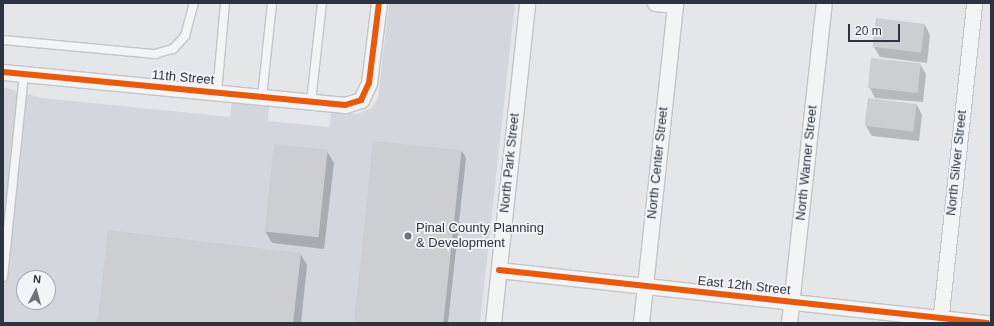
<!DOCTYPE html>
<style>
body{margin:0}
#map{position:relative;width:994px;height:326px;overflow:hidden;background:#e4e6e9;font-family:Arial,sans-serif}
div>[style]{position:absolute}
.built>*{inset:0;background:#d3d6dc}
.shadow>*{inset:0;background:#0003}
.building>*{inset:0;background:#ccced1;transform-origin:0 0}
.roads{filter:drop-shadow(1px 0 #c2c4c7) drop-shadow(-1px 0 #c2c4c7) drop-shadow(0 1px #c2c4c7) drop-shadow(0 -1px #c2c4c7)}
.lane>*{height:8px;margin:-4px;padding:0 4px;transform-origin:4px;border-radius:4px;background:#f3f4f6}
.street>*{height:15px;margin:-7.5px;padding:0 7.5px;transform-origin:7.5px;border-radius:7.5px;background:#f3f4f6}
.cycleway>*{height:6px;margin:-3px;padding:0 3px;transform-origin:3px;border-radius:3px;background:#e8590c}
.dots>*{width:11px;height:11px;translate:-50% -50%;box-sizing:border-box;border:2px solid #f2f4f7;border-radius:50%}
span{translate:-50% -50%;white-space:nowrap;text-align:center;line-height:1.15;-webkit-text-stroke:3.5px #f2f4f7;paint-order:stroke}
.street-label{font-size:13px;color:#2c3341}
.poi-label{font-size:13px;color:#2c3341}
.left{translate:0 -50%;text-align:left}
.frame{position:absolute;inset:0;border:4px solid #2c3341;pointer-events:none}
.north{position:absolute;left:16px;top:270px;width:40px;height:40px;box-sizing:border-box;background:#f2f4f7;border:1px solid #a3a7ae;border-radius:50%;rotate:6deg;font-size:11px;font-weight:700;line-height:16px;text-align:center;color:#2c3341}
.north::after{content:'';display:block;margin:auto;width:14px;height:18px;background:#6c727c;clip-path:polygon(50% 0,100% 100%,50% 72%,0 100%)}
.scale{position:absolute;left:848px;top:24px;width:52px;height:18px;box-sizing:border-box;border:2px solid #2c3341;border-top:0;padding-left:5px;font-size:12px;line-height:14px;white-space:nowrap;color:#2c3341;-webkit-text-stroke:3px #f2f4f7;paint-order:stroke}
</style>
<div id="map">
<div class="built">
<div style="clip-path:polygon(evenodd,389px 3px,515px 3px,480px 323px,3px 323px,3px 87px,42px 98px,230px 117px,232px 101px,269px 105px,268px 121px,330px 127px,331px 112px,357px 114px,372px 108px,378px 99px,389px 3px,24px 278px,48px 278px,48px 302px,24px 302px,24px 278px)"></div>
</div>
<div class="shadow">
<div style="clip-path:polygon(925px 25px,930px 35px,927px 63px,880px 57px,874px 47px)"></div>
<div style="clip-path:polygon(920px 64px,926px 74px,923px 102px,875px 98px,870px 88px)"></div>
<div style="clip-path:polygon(917px 105px,922px 115px,919px 141px,872px 136px,866px 126px)"></div>
<div style="clip-path:polygon(275px 145px,327px 151px,334px 163px,324px 249px,272px 243px,265px 231px)"></div>
<div style="clip-path:polygon(462px 151px,466px 158px,448px 323px,355px 323px)"></div>
<div style="clip-path:polygon(300px 253px,307px 265px,301px 323px,98px 323px)"></div>
</div>
<div class="building">
<div style="left:876px;top:18px;width:49px;height:29px;rotate:7deg"></div>
<div style="left:871px;top:58px;width:50px;height:30px;rotate:6deg"></div>
<div style="left:868px;top:98px;width:49px;height:28px;rotate:7deg"></div>
<div style="left:373px;top:141px;width:89px;height:183px;rotate:6deg"></div>
<div style="left:274px;top:144px;width:54px;height:88px;rotate:6deg"></div>
<div style="clip-path:polygon(108px 230px,301px 253px,293px 323px,97px 323px)"></div>
</div>
<div class="roads">
<div class="lane">
<div style="left:3px;top:40px;width:153px;rotate:5.3deg"></div>
<div style="left:155px;top:54px;width:19px;rotate:-16deg"></div>
<div style="left:173px;top:49px;width:18px;rotate:-47deg"></div>
<div style="left:185px;top:36px;width:34px;rotate:-75deg"></div>
<div style="left:217px;top:93px;width:90px;rotate:-84.9deg"></div>
<div style="left:262px;top:97px;width:95px;rotate:-83.9deg"></div>
<div style="left:311px;top:102px;width:100px;rotate:-83.7deg"></div>
<div style="left:3px;top:277px;width:204px;rotate:-84.1deg"></div>
</div>
<div class="street">
<div style="left:655px;top:3px;width:20px;rotate:6deg"></div>
<div style="left:3px;top:72px;width:344px;rotate:5.5deg"></div>
<div style="left:345px;top:105px;width:17px;rotate:-17deg"></div>
<div style="left:361px;top:100px;width:19px;rotate:-65deg"></div>
<div style="left:369px;top:83px;width:81px;rotate:-82.9deg"></div>
<div style="left:499px;top:270px;width:491px;rotate:6.2deg"></div>
<div style="left:493px;top:323px;width:322px;rotate:-83.9deg"></div>
<div style="left:641px;top:323px;width:322px;rotate:-83.9deg"></div>
<div style="left:789px;top:323px;width:322px;rotate:-83.8deg"></div>
<div style="left:940px;top:323px;width:322px;rotate:-83.9deg"></div>
</div>
</div>
<div class="cycleway">
<div style="left:3px;top:72px;width:344px;rotate:5.5deg"></div>
<div style="left:345px;top:105px;width:17px;rotate:-17deg"></div>
<div style="left:361px;top:100px;width:19px;rotate:-65deg"></div>
<div style="left:369px;top:83px;width:81px;rotate:-82.9deg"></div>
<div style="left:499px;top:270px;width:491px;rotate:6.2deg"></div>
</div>
<div class="dots">
<div style="left:408px;top:236px;background:#6c727c"></div>
</div>
<div class="street-label">
<span style="left:183px;top:78px;rotate:5deg">11th Street</span>
<span style="left:510px;top:163px;rotate:-84deg">North Park Street</span>
<span style="left:658px;top:163px;rotate:-84deg">North Center Street</span>
<span style="left:807px;top:163px;rotate:-84deg">North Warner Street</span>
<span style="left:957px;top:163px;rotate:-84deg">North Silver Street</span>
<span style="left:744px;top:286px;rotate:6deg">East 12th Street</span>
</div>
<div class="poi-label">
<span class="left" style="left:416px;top:236px">Pinal County Planning<br>&amp; Development</span>
</div>
<div class="frame"></div>
<div class="north">N</div>
<div class="scale">20 m</div>
</div>
